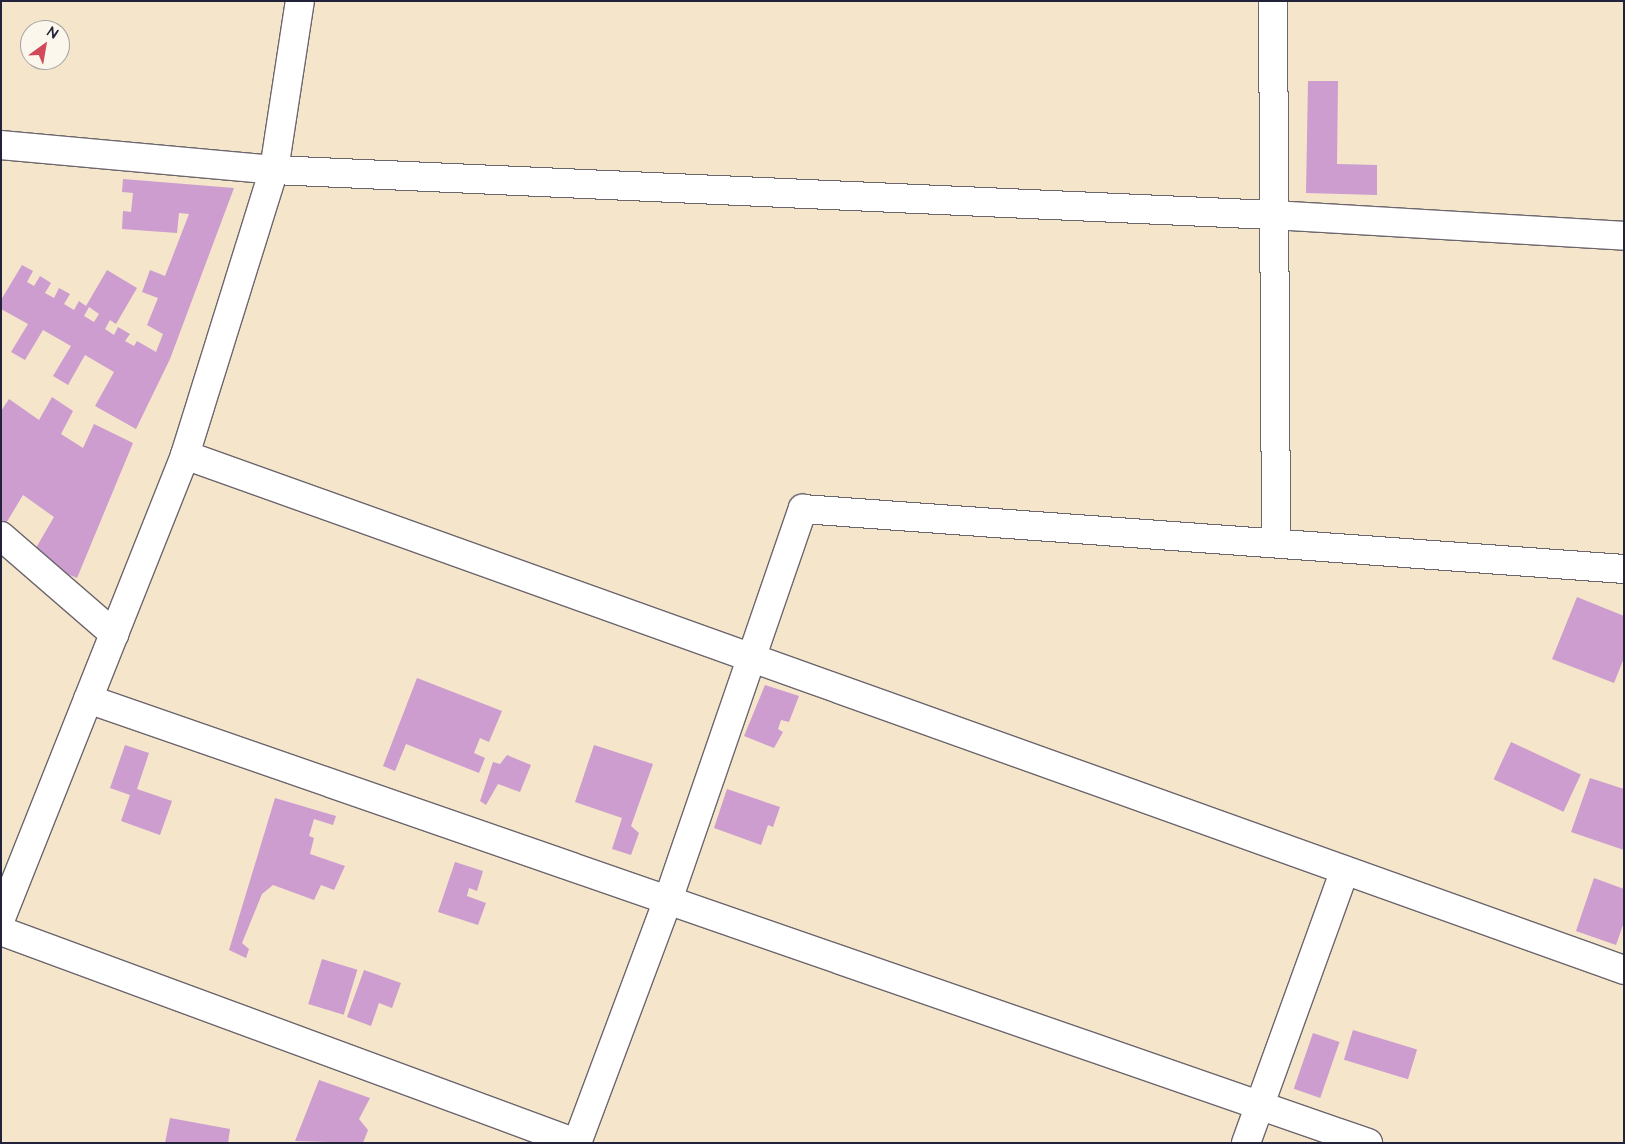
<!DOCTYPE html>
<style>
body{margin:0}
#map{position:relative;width:1625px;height:1144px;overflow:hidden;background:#f4e5cb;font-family:"Architects Daughter",sans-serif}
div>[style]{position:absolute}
.building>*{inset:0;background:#cc9dce;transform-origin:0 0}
.roads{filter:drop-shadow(1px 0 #6c666d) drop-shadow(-1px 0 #6c666d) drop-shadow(0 1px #6c666d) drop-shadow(0 -1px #6c666d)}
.minor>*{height:28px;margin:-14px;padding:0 14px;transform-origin:14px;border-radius:14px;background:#fff}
span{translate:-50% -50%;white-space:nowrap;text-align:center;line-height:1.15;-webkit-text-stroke:4.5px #fbf7ec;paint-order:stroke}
.frame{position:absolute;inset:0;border:2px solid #22223b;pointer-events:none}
.north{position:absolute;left:20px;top:20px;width:50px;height:50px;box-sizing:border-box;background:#fbf7ec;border:1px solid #a4a2a5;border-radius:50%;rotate:32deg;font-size:14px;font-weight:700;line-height:20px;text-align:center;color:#22223b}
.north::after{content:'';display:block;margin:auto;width:18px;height:22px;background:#d1495b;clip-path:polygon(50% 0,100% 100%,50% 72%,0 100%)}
</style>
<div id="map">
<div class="building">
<div style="clip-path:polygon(1308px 81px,1338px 81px,1337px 164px,1377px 165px,1377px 195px,1306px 193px)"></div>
<div style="clip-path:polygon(evenodd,123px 179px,234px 188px,170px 359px,136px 429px,95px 406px,114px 372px,85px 355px,68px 385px,53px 376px,71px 346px,43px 330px,25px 360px,11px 352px,28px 324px,1px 309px,1px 300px,22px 265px,33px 271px,27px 282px,34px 286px,40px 276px,51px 283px,45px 293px,54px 298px,59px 288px,70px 294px,64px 304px,74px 310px,79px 301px,86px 306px,107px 270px,137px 288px,116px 324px,110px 320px,105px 329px,114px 335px,118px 327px,130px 334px,125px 341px,134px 346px,137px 341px,156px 352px,163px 334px,147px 325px,158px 298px,142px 292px,150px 270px,165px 276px,189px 214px,179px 213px,177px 233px,122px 229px,123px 211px,131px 212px,133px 193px,122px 192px,123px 179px,89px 307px,99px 314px,94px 322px,84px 316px,89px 307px)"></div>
<div style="clip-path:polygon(52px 397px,73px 411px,61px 434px,83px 448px,94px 424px,133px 443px,77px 578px,48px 566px,33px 553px,54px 517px,23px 495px,5px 525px,1px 522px,1px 411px,9px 399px,39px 420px)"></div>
<div style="clip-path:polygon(1577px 597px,1624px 616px,1624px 658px,1614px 683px,1552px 659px)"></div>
<div style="clip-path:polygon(417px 678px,502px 711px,489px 742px,480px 738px,474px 753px,485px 758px,479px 773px,406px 744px,395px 771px,383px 766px)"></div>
<div style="clip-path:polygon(765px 685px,799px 696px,789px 722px,781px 720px,778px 729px,783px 732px,774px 748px,744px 736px)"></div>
<div style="left:1511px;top:742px;width:77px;height:41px;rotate:25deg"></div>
<div style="clip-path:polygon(125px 745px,149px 753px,137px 789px,172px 801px,160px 835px,121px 821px,130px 795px,110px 788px)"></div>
<div style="clip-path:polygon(594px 745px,653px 764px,631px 826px,639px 833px,631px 855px,612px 849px,622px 818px,575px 802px)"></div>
<div style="clip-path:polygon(507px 755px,531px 765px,520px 792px,498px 784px,486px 805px,480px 801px,493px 762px,500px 764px)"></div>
<div style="clip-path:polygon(1590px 778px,1624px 789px,1624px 850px,1571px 832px)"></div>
<div style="clip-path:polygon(727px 789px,780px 807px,773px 827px,768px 825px,761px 845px,714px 828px)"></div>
<div style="clip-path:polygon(275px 798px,336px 816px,333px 825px,314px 819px,309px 836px,314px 838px,310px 854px,345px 866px,334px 890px,321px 885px,314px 900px,273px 885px,262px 894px,242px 943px,249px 949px,246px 958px,229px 950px)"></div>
<div style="clip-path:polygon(455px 862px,483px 871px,477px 891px,469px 888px,467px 896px,486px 903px,478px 925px,438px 912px)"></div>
<div style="clip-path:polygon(1594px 878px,1624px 889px,1624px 922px,1616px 945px,1576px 931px)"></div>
<div style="left:322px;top:959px;width:37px;height:47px;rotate:17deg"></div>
<div style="clip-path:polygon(364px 970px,401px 983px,392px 1008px,379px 1003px,371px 1026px,347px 1017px)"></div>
<div style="left:1353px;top:1030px;width:67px;height:31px;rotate:17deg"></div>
<div style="left:1313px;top:1033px;width:28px;height:59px;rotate:19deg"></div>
<div style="clip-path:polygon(319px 1080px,370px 1098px,359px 1119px,368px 1130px,363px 1143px,295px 1141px)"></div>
<div style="clip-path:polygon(170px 1118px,230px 1129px,228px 1143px,165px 1143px)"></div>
</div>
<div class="roads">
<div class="minor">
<div style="left:1273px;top:1px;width:541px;rotate:89.68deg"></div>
<div style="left:1px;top:145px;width:274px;rotate:5.2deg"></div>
<div style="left:274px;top:170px;width:1001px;rotate:2.58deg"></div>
<div style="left:1274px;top:215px;width:351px;rotate:3.4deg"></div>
<div style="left:185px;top:455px;width:1528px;rotate:19.69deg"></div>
<div style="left:1px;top:536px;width:150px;rotate:40.9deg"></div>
<div style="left:88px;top:699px;width:1355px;rotate:19.13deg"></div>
<div style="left:1px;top:918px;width:498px;rotate:-68.3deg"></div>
<div style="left:185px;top:455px;width:299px;rotate:-72.7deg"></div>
<div style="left:274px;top:170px;width:171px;rotate:-81.3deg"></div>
<div style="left:1px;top:931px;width:613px;rotate:20.24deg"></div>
<div style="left:577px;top:1143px;width:259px;rotate:-69.5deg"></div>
<div style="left:668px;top:900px;width:414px;rotate:-71deg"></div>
<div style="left:803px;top:509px;width:823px;rotate:4.18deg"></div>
<div style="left:1246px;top:1143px;width:290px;rotate:-70.1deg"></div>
</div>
</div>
<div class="frame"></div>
<div class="north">N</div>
</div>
